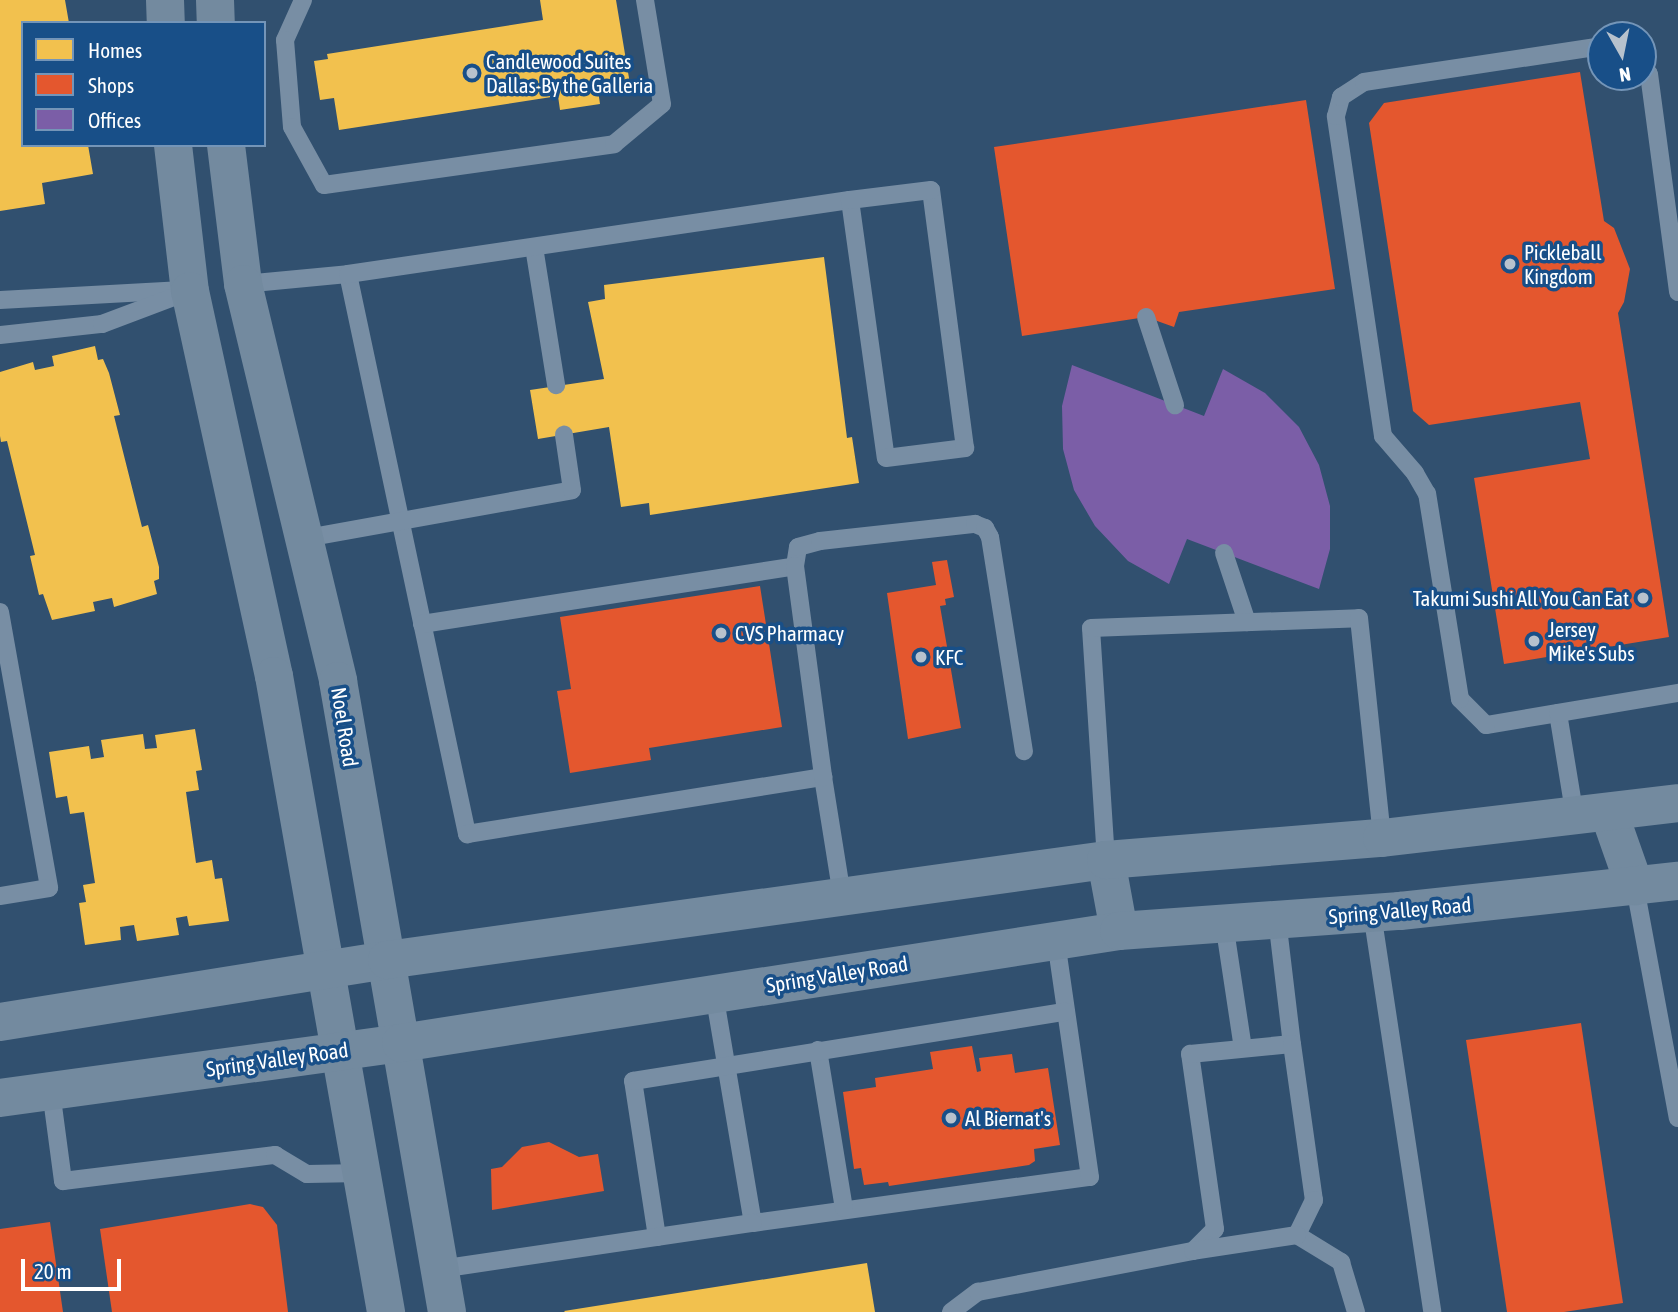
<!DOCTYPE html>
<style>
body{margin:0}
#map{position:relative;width:1678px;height:1312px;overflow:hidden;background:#31506f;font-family:"Asap Condensed",sans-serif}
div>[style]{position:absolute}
.homes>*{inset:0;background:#f2c14e}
.shops>*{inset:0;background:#e4572e}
.offices>*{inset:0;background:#7b5ea7}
.lane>*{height:18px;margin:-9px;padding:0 9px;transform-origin:9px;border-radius:9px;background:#788ea4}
.secondary>*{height:38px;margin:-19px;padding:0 19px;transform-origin:19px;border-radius:19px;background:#738a9f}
.dots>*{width:19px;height:19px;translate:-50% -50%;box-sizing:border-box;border:4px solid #184f88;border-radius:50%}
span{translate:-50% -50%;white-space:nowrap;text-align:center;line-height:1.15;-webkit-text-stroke:7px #184f88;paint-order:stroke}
.poi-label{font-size:21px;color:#fff}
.left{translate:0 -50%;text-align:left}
.right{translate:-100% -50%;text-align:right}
.street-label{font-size:21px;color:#fff}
.legend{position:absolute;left:21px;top:21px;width:245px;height:126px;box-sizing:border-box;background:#184f88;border:2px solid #7495b8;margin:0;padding:9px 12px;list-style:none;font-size:21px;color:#fff}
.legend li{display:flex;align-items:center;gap:14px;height:35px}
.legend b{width:35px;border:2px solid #7495b8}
.north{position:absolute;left:1587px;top:21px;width:70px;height:70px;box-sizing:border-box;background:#184f88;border:2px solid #7495b8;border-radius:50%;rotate:171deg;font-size:19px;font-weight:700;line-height:28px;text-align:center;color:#fff}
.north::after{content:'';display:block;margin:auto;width:24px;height:32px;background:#b7c2cd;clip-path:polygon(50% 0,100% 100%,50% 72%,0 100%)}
.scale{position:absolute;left:21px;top:1259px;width:100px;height:32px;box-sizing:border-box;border:4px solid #fff;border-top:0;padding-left:9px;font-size:21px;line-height:24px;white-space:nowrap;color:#fff;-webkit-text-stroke:5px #184f88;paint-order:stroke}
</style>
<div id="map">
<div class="homes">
<div style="clip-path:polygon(0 0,65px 0,69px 23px,23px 23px,23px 145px,88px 145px,93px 174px,42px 183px,45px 204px,0 211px)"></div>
<div style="clip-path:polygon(540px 0,616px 0,630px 84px,598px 90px,600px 104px,560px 110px,558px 96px,339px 130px,334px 98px,320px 100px,314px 61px,328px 59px,327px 54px,543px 20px)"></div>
<div style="clip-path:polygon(824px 257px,847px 438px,852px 437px,859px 483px,650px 515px,649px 503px,621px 507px,609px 427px,538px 439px,530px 390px,604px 379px,588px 302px,605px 299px,604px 285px)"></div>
<div style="clip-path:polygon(95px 346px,98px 360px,103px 359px,109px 373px,120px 415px,114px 416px,142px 527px,148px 525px,159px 567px,159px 579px,154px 581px,157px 594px,114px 607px,112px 598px,93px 602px,95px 611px,52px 620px,43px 594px,39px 595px,30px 556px,35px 555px,7px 441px,1px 442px,0 436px,0 372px,33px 362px,35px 370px,54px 366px,52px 356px)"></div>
<div style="clip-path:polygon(195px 729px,202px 770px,196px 771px,199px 790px,186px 792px,196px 863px,212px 860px,215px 879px,222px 878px,229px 921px,189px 926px,187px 916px,176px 918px,179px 935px,137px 941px,134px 925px,120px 927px,121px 940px,85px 945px,79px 903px,86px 902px,83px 885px,95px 883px,84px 812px,70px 814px,67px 796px,56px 798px,49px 752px,89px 746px,91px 759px,104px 757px,101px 740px,143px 734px,145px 749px,157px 748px,155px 735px)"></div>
<div style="clip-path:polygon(867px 1263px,875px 1312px,565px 1312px,564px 1311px)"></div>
</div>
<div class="shops">
<div style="clip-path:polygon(1580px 72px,1604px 221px,1614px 228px,1630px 269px,1624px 302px,1618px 313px,1669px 637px,1504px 664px,1474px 478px,1590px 459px,1580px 402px,1429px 425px,1413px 411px,1369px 123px,1384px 103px)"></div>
<div style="clip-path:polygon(1306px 100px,1335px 289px,1179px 312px,1174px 327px,1146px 317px,1022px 336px,994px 147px)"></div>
<div style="clip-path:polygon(947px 560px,954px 597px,945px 599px,946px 605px,940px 606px,961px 728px,908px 739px,887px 593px,936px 585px,932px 562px)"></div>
<div style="clip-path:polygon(760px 586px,782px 727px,649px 748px,651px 760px,570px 773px,557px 691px,571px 689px,560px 617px)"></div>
<div style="clip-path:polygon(1581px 1023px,1623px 1303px,1564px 1312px,1507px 1312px,1466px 1040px)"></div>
<div style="clip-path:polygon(972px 1046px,977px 1072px,981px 1071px,979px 1058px,1012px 1054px,1015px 1073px,1048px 1068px,1060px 1145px,1034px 1149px,1035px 1161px,1029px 1165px,889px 1186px,888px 1182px,864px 1185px,861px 1168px,854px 1169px,843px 1092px,876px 1087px,875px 1078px,933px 1069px,930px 1052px)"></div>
<div style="clip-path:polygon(549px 1142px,579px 1157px,598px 1154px,604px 1191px,492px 1210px,491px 1169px,502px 1167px,522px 1147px)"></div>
<div style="clip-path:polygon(250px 1204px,263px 1207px,277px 1225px,288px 1312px,112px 1312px,100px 1229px)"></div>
<div style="clip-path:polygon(50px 1222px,63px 1312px,0 1312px,0 1229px)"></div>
</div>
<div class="offices">
<div style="clip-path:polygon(1072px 365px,1204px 416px,1223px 369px,1265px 393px,1299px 427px,1319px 465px,1330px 506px,1330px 549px,1319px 589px,1187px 539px,1169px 584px,1128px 561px,1095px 526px,1074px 490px,1063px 449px,1062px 406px)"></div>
</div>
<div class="lane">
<div style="left:303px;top:0;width:44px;rotate:114.2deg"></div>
<div style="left:285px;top:40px;width:87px;rotate:85.4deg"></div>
<div style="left:292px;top:127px;width:66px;rotate:61.1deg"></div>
<div style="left:324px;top:185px;width:293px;rotate:-8deg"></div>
<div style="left:614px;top:144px;width:62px;rotate:-39.8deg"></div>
<div style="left:662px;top:104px;width:105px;rotate:-99.3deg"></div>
<div style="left:1643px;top:68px;width:8px;rotate:45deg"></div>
<div style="left:1649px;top:74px;width:220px;rotate:82.4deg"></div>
<div style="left:534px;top:247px;width:140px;rotate:80.9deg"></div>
<div style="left:348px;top:274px;width:573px;rotate:78deg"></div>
<div style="left:467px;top:834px;width:361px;rotate:-9.1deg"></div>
<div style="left:823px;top:777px;width:121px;rotate:80.9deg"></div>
<div style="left:243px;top:284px;width:105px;rotate:-5.4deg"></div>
<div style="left:348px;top:274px;width:507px;rotate:-8.39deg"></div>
<div style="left:850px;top:200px;width:260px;rotate:82.1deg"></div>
<div style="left:886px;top:458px;width:80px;rotate:-7.2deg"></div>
<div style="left:965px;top:448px;width:260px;rotate:-97.5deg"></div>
<div style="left:931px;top:190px;width:82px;rotate:173deg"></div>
<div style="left:0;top:300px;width:183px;rotate:-3.1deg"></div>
<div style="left:1146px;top:317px;width:93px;rotate:71.8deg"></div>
<div style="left:0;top:335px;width:103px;rotate:-6.2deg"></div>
<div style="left:102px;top:324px;width:94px;rotate:-20.6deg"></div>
<div style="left:301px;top:539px;width:275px;rotate:-10.2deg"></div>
<div style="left:572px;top:490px;width:56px;rotate:-98.3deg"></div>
<div style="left:1224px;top:553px;width:73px;rotate:71.6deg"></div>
<div style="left:795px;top:566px;width:19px;rotate:-81deg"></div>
<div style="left:798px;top:547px;width:23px;rotate:-15deg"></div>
<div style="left:820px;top:541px;width:156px;rotate:-6.3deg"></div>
<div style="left:975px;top:524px;width:11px;rotate:22deg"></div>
<div style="left:985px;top:528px;width:10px;rotate:61deg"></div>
<div style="left:990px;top:537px;width:217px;rotate:81deg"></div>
<div style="left:0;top:612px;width:280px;rotate:79.9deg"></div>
<div style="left:49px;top:888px;width:50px;rotate:170.7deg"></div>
<div style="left:422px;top:624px;width:377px;rotate:-8.8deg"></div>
<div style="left:795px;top:566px;width:213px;rotate:82.4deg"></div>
<div style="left:1558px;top:713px;width:73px;rotate:170.5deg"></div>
<div style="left:1486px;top:725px;width:37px;rotate:-135deg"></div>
<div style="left:1460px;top:699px;width:208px;rotate:-99.1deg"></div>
<div style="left:1427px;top:494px;width:24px;rotate:-120deg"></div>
<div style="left:1415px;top:473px;width:49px;rotate:-130.9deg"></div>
<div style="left:1383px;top:436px;width:323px;rotate:-98.4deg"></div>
<div style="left:1336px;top:116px;width:20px;rotate:-75deg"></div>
<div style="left:1341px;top:97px;width:27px;rotate:-33deg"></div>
<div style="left:1364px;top:82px;width:240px;rotate:-8.6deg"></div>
<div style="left:1575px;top:817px;width:105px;rotate:-99.3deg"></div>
<div style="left:1558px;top:713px;width:122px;rotate:-9.5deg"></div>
<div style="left:1106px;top:860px;width:232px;rotate:-93.7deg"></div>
<div style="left:1091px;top:628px;width:268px;rotate:-2.1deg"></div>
<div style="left:1359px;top:618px;width:221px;rotate:84deg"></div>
<div style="left:1635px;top:887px;width:235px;rotate:79.5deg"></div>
<div style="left:1372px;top:913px;width:403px;rotate:81.4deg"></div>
<div style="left:1277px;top:919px;width:126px;rotate:83.2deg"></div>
<div style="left:1224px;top:923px;width:126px;rotate:81.4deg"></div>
<div style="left:714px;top:993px;width:233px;rotate:80.4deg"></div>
<div style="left:753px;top:1223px;width:340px;rotate:-7.8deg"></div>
<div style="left:1090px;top:1177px;width:239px;rotate:-98.2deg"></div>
<div style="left:818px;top:1050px;width:160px;rotate:80.7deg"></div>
<div style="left:51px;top:1091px;width:91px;rotate:82.4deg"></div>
<div style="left:63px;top:1181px;width:214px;rotate:-7deg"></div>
<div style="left:275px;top:1155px;width:37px;rotate:31deg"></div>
<div style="left:307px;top:1174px;width:55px;rotate:-1deg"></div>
<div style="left:1297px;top:1235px;width:52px;rotate:31.5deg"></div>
<div style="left:1341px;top:1262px;width:52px;rotate:73.3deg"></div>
<div style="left:657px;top:1237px;width:158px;rotate:-98.7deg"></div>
<div style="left:633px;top:1081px;width:438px;rotate:-9.1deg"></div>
<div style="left:440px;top:1269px;width:316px;rotate:-8.4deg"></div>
<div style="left:951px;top:1312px;width:34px;rotate:-37deg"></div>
<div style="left:978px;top:1292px;width:219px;rotate:-10.8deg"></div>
<div style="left:1193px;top:1251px;width:31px;rotate:-45deg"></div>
<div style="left:1215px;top:1229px;width:177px;rotate:-98.1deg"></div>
<div style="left:1190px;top:1054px;width:102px;rotate:-5.6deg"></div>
<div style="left:1292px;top:1044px;width:158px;rotate:82deg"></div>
<div style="left:1314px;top:1200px;width:39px;rotate:116deg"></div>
<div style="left:1297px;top:1235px;width:105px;rotate:171.3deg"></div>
</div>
<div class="secondary">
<div style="left:165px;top:0;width:23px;rotate:88deg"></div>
<div style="left:215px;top:0;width:23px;rotate:88deg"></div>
<div style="left:173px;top:145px;width:147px;rotate:83.4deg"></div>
<div style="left:190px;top:291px;width:394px;rotate:77.7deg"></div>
<div style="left:274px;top:676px;width:646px;rotate:80.01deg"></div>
<div style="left:226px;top:145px;width:140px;rotate:83deg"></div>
<div style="left:243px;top:284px;width:408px;rotate:76.5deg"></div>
<div style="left:338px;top:681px;width:640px;rotate:80.2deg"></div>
<div style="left:1609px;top:813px;width:78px;rotate:70.6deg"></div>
<div style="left:1106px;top:860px;width:72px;rotate:79.6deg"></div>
<div style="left:0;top:1022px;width:392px;rotate:-9.1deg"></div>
<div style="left:387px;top:960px;width:726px;rotate:-7.92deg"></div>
<div style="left:1106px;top:860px;width:277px;rotate:-4.6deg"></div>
<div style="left:1382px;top:838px;width:298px;rotate:-6.7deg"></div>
<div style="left:0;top:1098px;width:405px;rotate:-7.8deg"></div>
<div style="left:401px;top:1043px;width:727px;rotate:-8.87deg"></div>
<div style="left:1119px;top:931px;width:282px;rotate:-4.1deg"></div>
<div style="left:1400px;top:911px;width:280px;rotate:-6.2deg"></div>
</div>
<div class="dots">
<div style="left:472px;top:73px;background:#b7c2cd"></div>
<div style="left:1510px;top:264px;background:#b7c2cd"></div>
<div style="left:1643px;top:598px;background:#b7c2cd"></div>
<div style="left:721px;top:633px;background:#b7c2cd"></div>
<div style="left:1534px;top:641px;background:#b7c2cd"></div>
<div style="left:921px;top:657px;background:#b7c2cd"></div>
<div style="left:951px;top:1118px;background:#b7c2cd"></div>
</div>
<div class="poi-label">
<span class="left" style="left:486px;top:73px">Candlewood Suites<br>Dallas-By the Galleria</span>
<span class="left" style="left:1524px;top:264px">Pickleball<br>Kingdom</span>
<span class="right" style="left:1629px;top:598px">Takumi Sushi All You Can Eat</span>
<span class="left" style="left:1548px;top:641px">Jersey<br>Mike's Subs</span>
<span class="left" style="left:735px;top:633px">CVS Pharmacy</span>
<span class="left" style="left:935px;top:657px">KFC</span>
<span class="left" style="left:965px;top:1118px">Al Biernat's</span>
</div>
<div class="street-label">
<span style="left:345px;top:727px;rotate:81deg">Noel Road</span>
<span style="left:1400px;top:910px;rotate:-5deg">Spring Valley Road</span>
<span style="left:837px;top:974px;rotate:-9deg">Spring Valley Road</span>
<span style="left:277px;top:1059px;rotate:-8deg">Spring Valley Road</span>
</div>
<ul class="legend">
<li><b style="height:19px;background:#f2c14e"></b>Homes</li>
<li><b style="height:19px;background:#e4572e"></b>Shops</li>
<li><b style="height:19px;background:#7b5ea7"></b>Offices</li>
</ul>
<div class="north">N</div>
<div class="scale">20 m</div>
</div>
